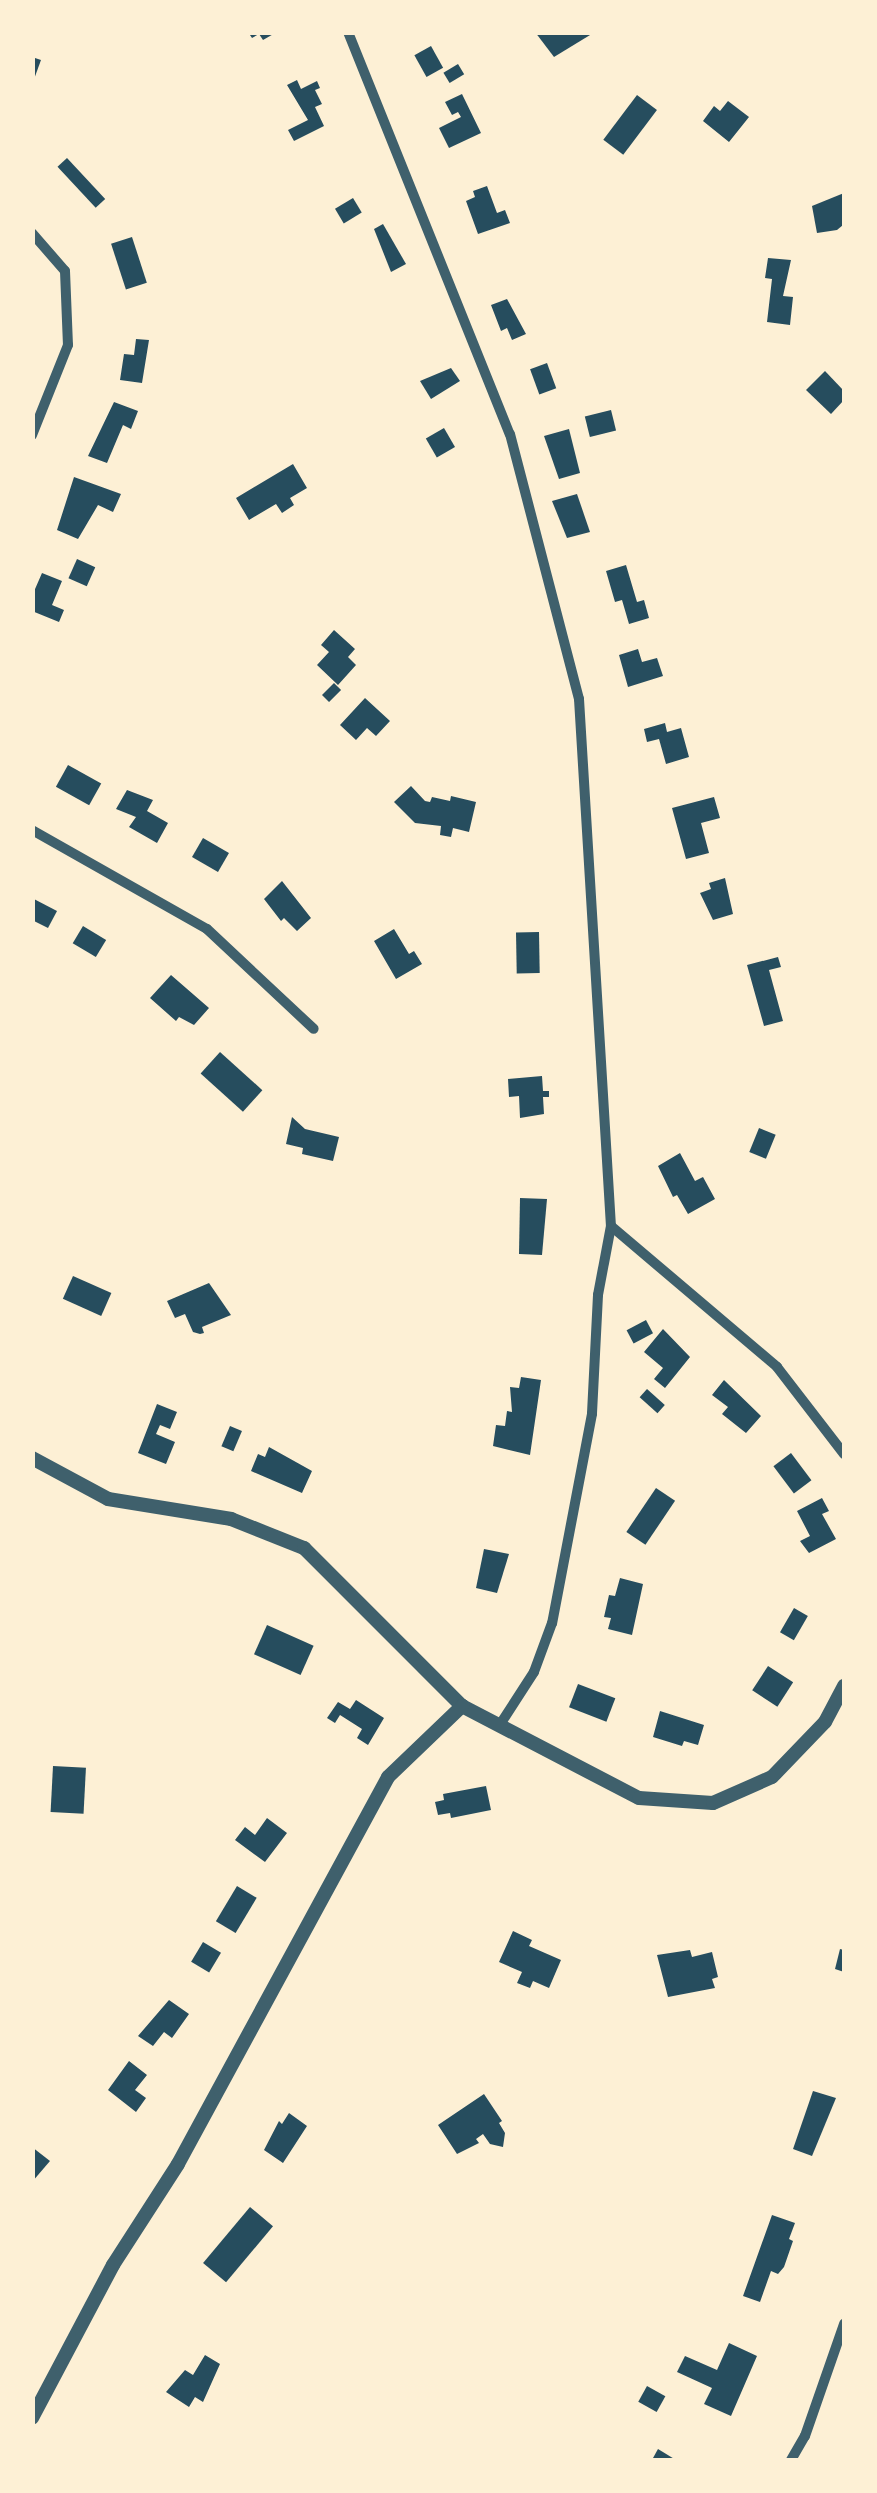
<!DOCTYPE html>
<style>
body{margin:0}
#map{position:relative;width:877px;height:2493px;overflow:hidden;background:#fdf0d5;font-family:"IBM Plex Sans",sans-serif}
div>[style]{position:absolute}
.building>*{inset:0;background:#264d5e;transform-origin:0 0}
.minor>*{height:10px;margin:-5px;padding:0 5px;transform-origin:5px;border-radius:5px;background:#3f606c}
.tertiary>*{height:14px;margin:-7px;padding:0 7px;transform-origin:7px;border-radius:7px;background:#3f606c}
span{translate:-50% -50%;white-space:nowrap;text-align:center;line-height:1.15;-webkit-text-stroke:10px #fdf0d5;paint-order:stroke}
.frame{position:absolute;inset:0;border:35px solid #fdf0d5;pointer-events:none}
</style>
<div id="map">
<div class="building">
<div style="clip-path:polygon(248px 32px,277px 32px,263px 40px,259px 34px,252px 38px)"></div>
<div style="clip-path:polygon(535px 32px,595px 32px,554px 57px)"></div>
<div style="left:431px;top:46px;width:25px;height:19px;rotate:61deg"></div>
<div style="clip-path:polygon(32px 57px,41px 60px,33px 82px,32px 81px)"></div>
<div style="left:458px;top:64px;width:12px;height:17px;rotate:59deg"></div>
<div style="clip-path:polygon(297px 80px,301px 89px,317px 81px,320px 88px,315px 90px,322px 104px,315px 107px,324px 126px,294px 141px,288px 130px,308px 120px,287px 85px)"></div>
<div style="clip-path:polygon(462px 94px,481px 133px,449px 148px,439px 128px,461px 117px,458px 112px,452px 115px,445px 102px)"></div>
<div style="left:637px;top:95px;width:25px;height:56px;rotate:37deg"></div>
<div style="clip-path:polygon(728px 101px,749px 117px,729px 142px,703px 121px,714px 106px,720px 111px)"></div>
<div style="left:67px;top:158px;width:56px;height:13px;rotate:47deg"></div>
<div style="clip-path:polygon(487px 186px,497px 213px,505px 210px,510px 223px,478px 234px,466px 201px,475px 197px,473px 191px)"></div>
<div style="clip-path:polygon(844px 193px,843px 225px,837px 230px,817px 233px,812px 206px)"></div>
<div style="left:353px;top:198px;width:17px;height:21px;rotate:59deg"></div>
<div style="clip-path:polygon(383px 224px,406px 264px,391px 272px,374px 229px)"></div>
<div style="left:132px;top:237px;width:48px;height:22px;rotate:72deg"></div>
<div style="clip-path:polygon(768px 258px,791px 260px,783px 296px,793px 297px,790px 325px,767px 322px,772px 279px,765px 278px)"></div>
<div style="clip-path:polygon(507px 299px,526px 334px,512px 340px,507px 328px,501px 331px,491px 305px)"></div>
<div style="clip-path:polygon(136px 339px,149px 340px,142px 383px,120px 380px,124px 354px,134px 355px)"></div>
<div style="left:547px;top:363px;width:27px;height:18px;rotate:70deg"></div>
<div style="clip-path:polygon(451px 368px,460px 381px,431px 399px,420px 381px)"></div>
<div style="clip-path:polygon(825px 371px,844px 391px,844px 400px,831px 414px,806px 390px)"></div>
<div style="clip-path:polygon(114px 402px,138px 411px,131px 429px,123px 425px,107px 463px,88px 456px)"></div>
<div style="left:611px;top:410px;width:21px;height:27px;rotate:76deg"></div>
<div style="left:444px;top:428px;width:22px;height:21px;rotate:60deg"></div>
<div style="clip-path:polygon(569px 429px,580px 473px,559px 479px,544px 436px)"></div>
<div style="clip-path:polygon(293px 464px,307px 488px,290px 498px,294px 505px,282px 513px,276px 504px,249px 520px,236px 498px)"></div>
<div style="clip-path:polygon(74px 477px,121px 494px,113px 512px,98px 505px,78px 539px,57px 530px)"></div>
<div style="clip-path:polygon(577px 494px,590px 532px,567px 538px,552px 501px)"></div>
<div style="left:77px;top:559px;width:20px;height:21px;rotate:24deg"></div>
<div style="clip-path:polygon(626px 565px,637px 602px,644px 600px,649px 618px,629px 624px,622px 600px,615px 602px,606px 571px)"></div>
<div style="clip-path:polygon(42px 573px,62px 581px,52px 605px,64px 610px,59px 622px,32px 611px,32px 596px)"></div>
<div style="clip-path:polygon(334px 630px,355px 649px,348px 657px,356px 665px,338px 685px,317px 665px,329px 652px,321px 645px)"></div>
<div style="clip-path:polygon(638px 649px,642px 662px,657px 658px,663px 676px,628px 687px,619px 655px)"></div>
<div style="left:334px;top:683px;width:10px;height:17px;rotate:45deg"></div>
<div style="clip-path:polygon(365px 698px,390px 721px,376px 736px,367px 728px,356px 740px,340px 725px)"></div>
<div style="clip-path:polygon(665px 723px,667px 732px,681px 728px,689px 757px,666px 764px,659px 739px,647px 742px,644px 729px)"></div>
<div style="left:68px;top:765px;width:38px;height:25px;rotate:29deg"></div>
<div style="clip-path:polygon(411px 786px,425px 801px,430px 802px,432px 797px,450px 801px,451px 796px,476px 802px,469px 832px,453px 828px,451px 837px,440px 835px,441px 826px,415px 823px,394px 802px)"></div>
<div style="clip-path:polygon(127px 790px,153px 800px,147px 811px,168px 823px,157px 843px,129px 827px,136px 817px,116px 809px)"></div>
<div style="clip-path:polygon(714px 797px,720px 818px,701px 823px,709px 853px,686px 859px,672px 808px)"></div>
<div style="left:203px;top:838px;width:30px;height:22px;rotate:30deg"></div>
<div style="clip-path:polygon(725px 878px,733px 914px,713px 920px,700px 893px,711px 889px,709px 883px)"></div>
<div style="clip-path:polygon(282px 881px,311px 918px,297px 931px,284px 918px,281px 921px,264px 899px)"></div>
<div style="clip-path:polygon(32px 898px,57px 911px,48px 928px,32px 920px)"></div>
<div style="left:83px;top:926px;width:27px;height:20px;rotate:31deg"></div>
<div style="clip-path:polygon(394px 929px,409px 954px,414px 951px,422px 964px,396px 979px,374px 941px)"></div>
<div style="left:539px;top:932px;width:41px;height:23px;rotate:89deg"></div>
<div style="clip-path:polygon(778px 957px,781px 967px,769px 970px,783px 1021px,764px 1026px,747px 965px)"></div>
<div style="clip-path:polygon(171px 975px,209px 1008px,194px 1025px,179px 1017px,176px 1021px,150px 998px)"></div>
<div style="left:220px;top:1052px;width:57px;height:29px;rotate:42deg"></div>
<div style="clip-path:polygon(542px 1076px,543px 1091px,549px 1091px,549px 1097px,543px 1097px,544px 1114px,520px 1118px,519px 1096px,509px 1097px,508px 1079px)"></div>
<div style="clip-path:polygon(292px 1117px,305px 1129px,339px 1137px,333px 1161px,302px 1154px,303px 1148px,286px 1144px)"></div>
<div style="left:759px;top:1128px;width:18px;height:26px;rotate:22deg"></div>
<div style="clip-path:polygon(680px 1153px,695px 1181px,703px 1177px,715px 1199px,688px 1214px,677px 1195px,673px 1197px,658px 1166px)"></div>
<div style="clip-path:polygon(520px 1198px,547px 1199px,542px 1255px,519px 1254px)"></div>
<div style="left:73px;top:1276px;width:42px;height:25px;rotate:24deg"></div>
<div style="clip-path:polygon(209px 1283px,231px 1315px,202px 1327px,204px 1333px,200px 1334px,193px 1332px,185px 1314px,175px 1318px,167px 1301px)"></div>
<div style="left:646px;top:1320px;width:15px;height:22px;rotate:62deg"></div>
<div style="clip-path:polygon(663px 1329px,690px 1357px,665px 1388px,654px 1379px,663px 1368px,644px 1352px)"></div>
<div style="clip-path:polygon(521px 1377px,541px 1380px,530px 1455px,493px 1446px,496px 1425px,505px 1426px,507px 1411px,512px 1412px,510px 1387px,519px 1388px)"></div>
<div style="clip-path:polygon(724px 1380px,761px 1416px,746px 1433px,722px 1414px,728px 1407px,712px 1395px)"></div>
<div style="left:647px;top:1389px;width:24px;height:11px;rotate:42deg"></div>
<div style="clip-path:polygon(157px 1404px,177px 1412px,170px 1429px,160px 1425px,156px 1434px,175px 1442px,166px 1464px,138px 1453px)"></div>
<div style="left:230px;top:1426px;width:13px;height:22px;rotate:23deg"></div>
<div style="clip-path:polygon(269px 1447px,312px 1471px,302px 1493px,251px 1471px,258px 1454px,265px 1457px)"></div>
<div style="left:791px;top:1453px;width:34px;height:22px;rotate:53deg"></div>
<div style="left:656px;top:1488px;width:23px;height:53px;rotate:34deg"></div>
<div style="clip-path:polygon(822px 1498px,829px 1511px,822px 1514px,836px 1539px,809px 1553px,800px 1541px,810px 1536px,797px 1511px)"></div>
<div style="clip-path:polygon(484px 1549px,509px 1554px,497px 1593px,476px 1588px)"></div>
<div style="clip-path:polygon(620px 1578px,643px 1584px,632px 1635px,608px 1629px,611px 1618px,604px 1617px,609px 1595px,615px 1596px)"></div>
<div style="left:794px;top:1608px;width:16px;height:28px;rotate:30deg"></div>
<div style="left:267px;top:1625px;width:51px;height:32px;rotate:24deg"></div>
<div style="left:768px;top:1666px;width:30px;height:29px;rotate:33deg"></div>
<div style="left:578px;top:1684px;width:40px;height:25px;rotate:21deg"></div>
<div style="clip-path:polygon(356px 1700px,384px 1718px,368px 1745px,357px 1738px,362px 1729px,340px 1715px,335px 1723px,327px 1718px,338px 1702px,350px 1709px)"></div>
<div style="clip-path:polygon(660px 1711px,704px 1725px,698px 1745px,684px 1741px,682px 1746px,653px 1737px)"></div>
<div style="left:53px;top:1766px;width:33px;height:46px;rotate:3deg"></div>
<div style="clip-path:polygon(486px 1786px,491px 1810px,451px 1818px,450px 1813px,438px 1815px,435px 1802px,444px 1800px,443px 1794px)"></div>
<div style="clip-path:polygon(267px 1818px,287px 1833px,265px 1862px,235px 1840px,245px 1827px,255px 1835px)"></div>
<div style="left:237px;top:1886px;width:23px;height:41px;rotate:31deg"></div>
<div style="clip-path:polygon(513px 1931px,532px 1940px,529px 1946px,561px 1960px,549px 1988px,533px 1981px,530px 1988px,517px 1983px,522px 1972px,499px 1962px)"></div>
<div style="left:203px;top:1942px;width:21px;height:23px;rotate:31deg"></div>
<div style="clip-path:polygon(840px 1949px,844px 1950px,844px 1972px,835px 1969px)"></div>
<div style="clip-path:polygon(690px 1950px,692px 1957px,712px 1952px,718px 1977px,712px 1979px,715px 1988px,668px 1997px,657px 1955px)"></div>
<div style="clip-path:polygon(169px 2000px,189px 2014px,172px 2038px,164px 2032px,153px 2046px,138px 2036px)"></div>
<div style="clip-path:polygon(129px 2061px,147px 2075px,135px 2090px,146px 2098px,136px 2112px,108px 2090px)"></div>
<div style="clip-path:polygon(813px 2091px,836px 2098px,812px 2156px,793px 2149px)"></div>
<div style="clip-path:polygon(484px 2094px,502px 2121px,499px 2123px,505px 2133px,503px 2147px,490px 2144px,483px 2134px,476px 2139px,479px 2143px,457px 2154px,438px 2125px)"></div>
<div style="clip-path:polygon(289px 2113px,307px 2126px,283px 2163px,264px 2150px,279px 2121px,282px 2124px)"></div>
<div style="clip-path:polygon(32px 2147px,50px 2161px,32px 2182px)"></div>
<div style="left:250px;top:2207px;width:30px;height:73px;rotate:40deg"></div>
<div style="clip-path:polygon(772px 2215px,795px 2223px,789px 2239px,793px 2241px,784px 2267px,778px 2274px,771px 2271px,760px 2302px,743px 2296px)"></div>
<div style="clip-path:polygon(729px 2343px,757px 2356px,731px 2416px,704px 2404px,712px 2388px,677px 2372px,685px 2356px,717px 2370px)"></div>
<div style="clip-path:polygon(205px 2355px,220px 2364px,203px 2402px,195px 2397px,189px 2407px,166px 2392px,185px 2370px,193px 2375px)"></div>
<div style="left:647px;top:2386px;width:21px;height:18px;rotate:29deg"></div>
<div style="clip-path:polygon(658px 2449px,676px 2460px,657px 2460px,653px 2458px)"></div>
</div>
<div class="minor">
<div style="left:348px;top:32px;width:433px;rotate:68.1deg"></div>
<div style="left:510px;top:434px;width:274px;rotate:75.4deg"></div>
<div style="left:579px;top:699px;width:528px;rotate:86.53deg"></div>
<div style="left:611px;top:1226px;width:70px;rotate:100.7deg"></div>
<div style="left:598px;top:1295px;width:119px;rotate:92.9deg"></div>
<div style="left:592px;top:1414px;width:213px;rotate:100.8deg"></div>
<div style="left:552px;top:1623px;width:52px;rotate:110.2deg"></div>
<div style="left:534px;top:1672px;width:61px;rotate:122.9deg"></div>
<div style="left:32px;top:233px;width:50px;rotate:49deg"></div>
<div style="left:65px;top:271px;width:74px;rotate:87.7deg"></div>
<div style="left:68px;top:345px;width:97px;rotate:111.8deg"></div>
<div style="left:32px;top:830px;width:201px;rotate:29.5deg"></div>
<div style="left:207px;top:929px;width:146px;rotate:43.1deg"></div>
<div style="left:611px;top:1226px;width:218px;rotate:40.3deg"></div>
<div style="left:777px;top:1367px;width:110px;rotate:52.4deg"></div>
<div style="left:791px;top:2460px;width:28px;rotate:-60deg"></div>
<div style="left:805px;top:2436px;width:119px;rotate:-70.8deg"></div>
</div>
<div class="tertiary">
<div style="left:32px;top:1458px;width:86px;rotate:28.3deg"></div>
<div style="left:108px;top:1499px;width:125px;rotate:9.2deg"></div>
<div style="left:231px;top:1519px;width:79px;rotate:21.7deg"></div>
<div style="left:304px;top:1548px;width:223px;rotate:45deg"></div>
<div style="left:462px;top:1706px;width:199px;rotate:27.5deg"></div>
<div style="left:639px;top:1798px;width:74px;rotate:3.9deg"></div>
<div style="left:713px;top:1803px;width:64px;rotate:-23.8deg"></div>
<div style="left:772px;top:1777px;width:76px;rotate:-46.1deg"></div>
<div style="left:825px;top:1722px;width:41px;rotate:-62.2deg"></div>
<div style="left:32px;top:2418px;width:173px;rotate:-62.1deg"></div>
<div style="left:113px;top:2265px;width:120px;rotate:-57.2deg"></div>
<div style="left:178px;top:2164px;width:440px;rotate:-61.5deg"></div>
<div style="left:388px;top:1777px;width:103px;rotate:-43.8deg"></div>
</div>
<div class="frame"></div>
</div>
